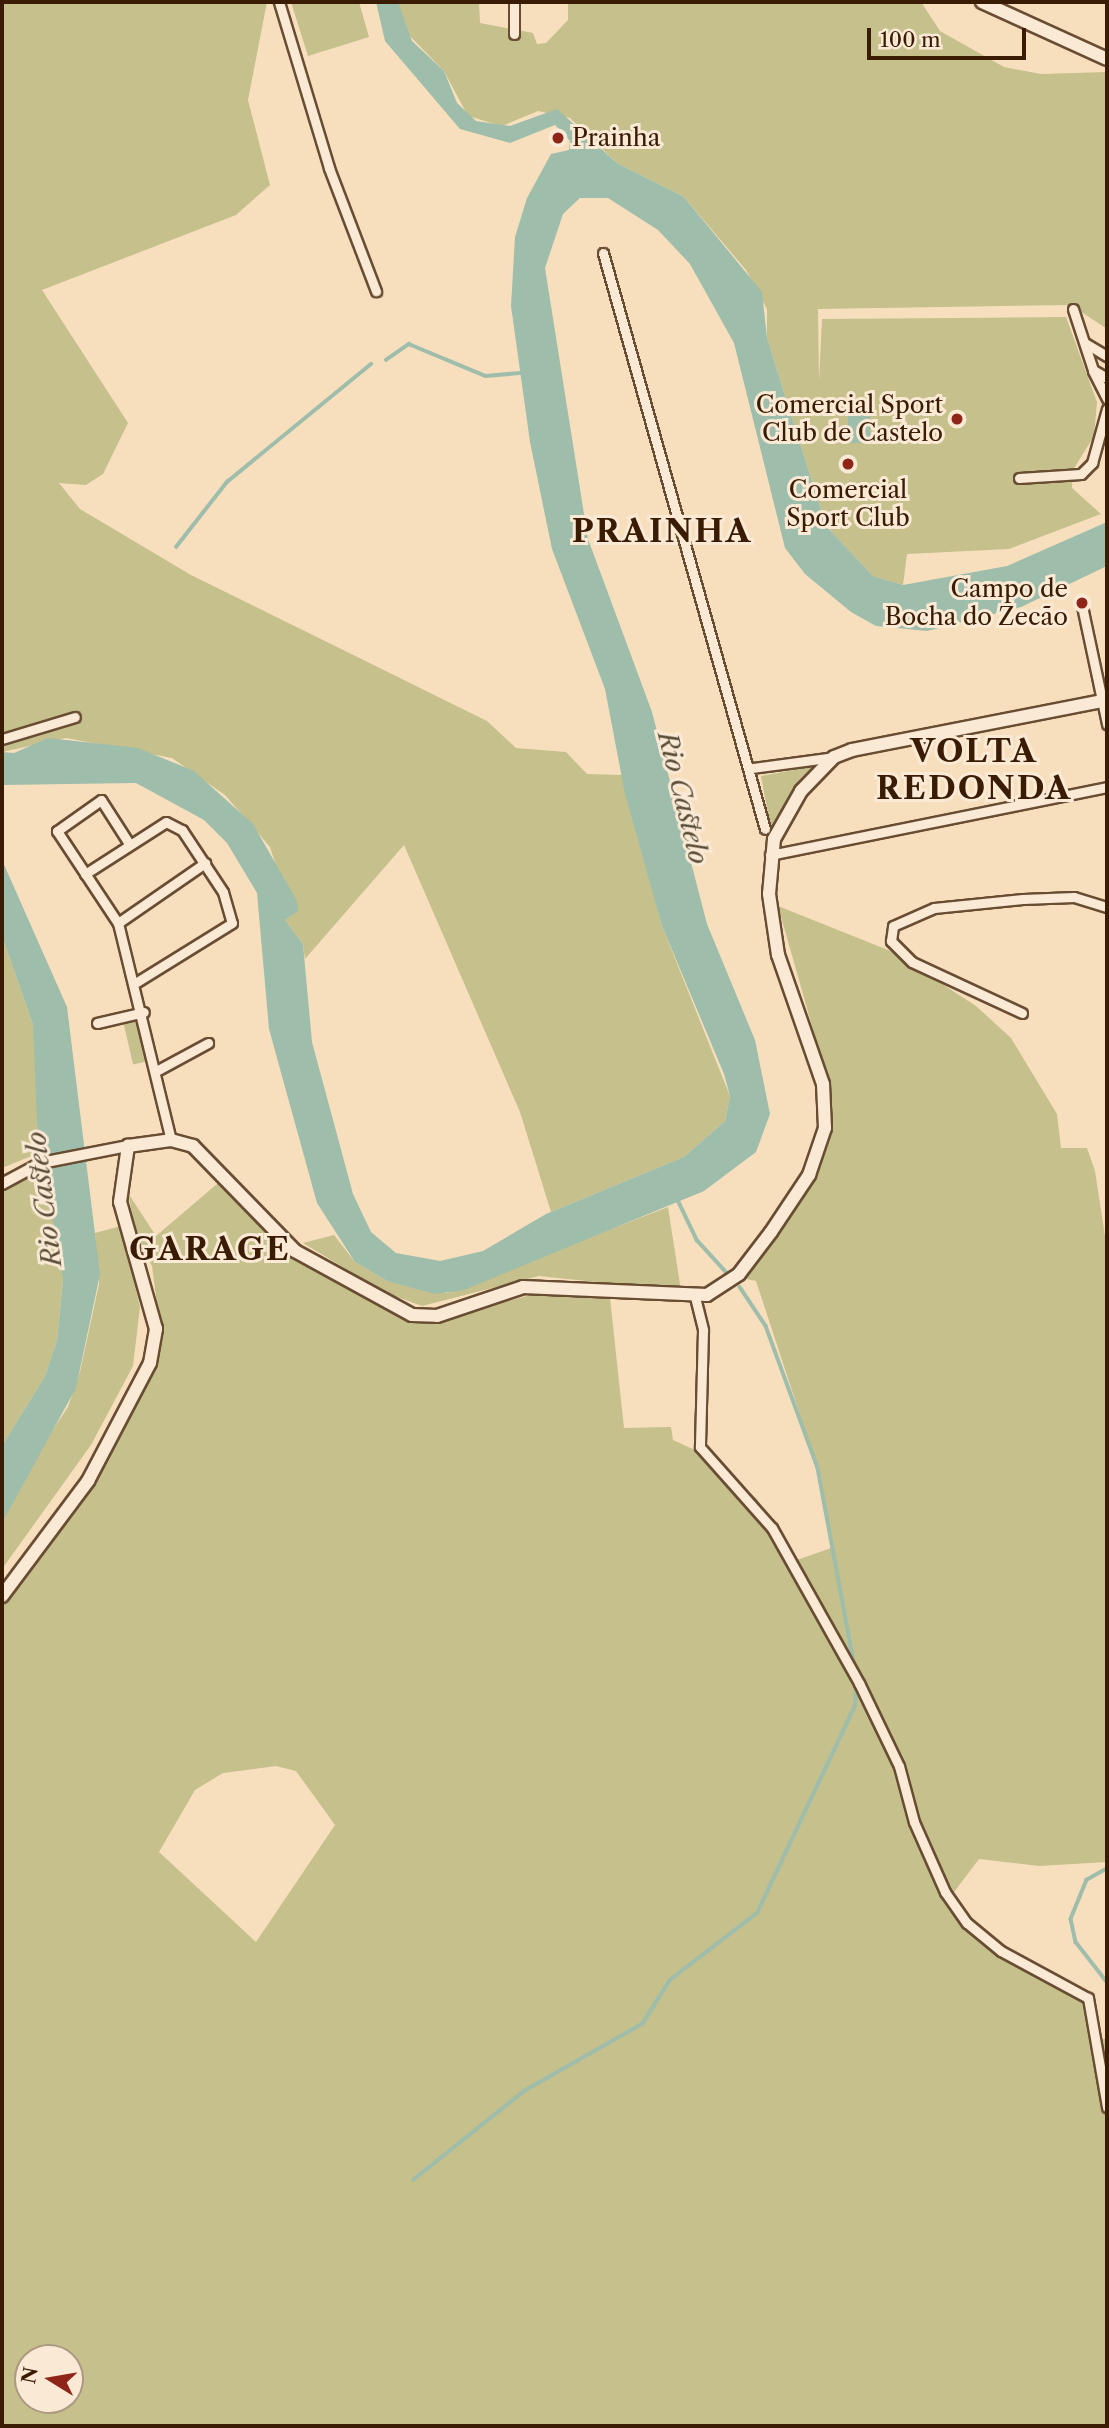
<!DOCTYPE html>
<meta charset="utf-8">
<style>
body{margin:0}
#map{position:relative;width:1109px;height:2428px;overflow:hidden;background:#f7dfbe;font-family:"Libre Caslon Text",serif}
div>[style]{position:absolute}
.green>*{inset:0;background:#c5c08c;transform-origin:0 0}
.water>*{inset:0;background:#9fbdab;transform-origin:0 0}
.stream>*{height:3.5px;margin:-1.75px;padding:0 1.75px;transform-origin:1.75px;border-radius:1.75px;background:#9fbdab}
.roads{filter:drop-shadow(2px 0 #694d33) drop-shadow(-2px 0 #694d33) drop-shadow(0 2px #694d33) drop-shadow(0 -2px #694d33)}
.minor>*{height:9px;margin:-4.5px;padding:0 4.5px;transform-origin:4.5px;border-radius:4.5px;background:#faead5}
.tertiary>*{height:10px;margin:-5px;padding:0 5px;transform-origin:5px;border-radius:5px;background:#faead5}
.secondary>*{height:12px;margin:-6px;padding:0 6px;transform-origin:6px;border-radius:6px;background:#faead5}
.dots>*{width:19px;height:19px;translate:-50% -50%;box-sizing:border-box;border:4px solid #faead5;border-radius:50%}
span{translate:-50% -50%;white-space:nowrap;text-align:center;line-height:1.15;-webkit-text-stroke:6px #faead5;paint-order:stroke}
.poi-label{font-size:24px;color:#3a1c05}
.left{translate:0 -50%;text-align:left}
.right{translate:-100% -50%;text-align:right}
.water-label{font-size:26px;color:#584c37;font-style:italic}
.district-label{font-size:32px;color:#3a1c05;font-weight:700;letter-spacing:2px}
.frame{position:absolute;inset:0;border:4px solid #3a1c05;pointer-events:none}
.north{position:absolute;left:14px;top:2344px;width:70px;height:70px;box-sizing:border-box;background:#faead5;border:2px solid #ad9882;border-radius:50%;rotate:281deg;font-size:19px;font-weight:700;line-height:28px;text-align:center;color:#3a1c05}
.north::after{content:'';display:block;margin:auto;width:24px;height:32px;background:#8f2418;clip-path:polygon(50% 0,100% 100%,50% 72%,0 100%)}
.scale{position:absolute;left:867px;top:28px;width:159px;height:32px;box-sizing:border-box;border:4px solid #3a1c05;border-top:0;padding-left:9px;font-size:21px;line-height:24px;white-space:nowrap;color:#3a1c05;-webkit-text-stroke:5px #faead5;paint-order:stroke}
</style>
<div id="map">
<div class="green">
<div style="clip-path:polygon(2px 2px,267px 2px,248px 100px,270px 185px,236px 215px,42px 290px,128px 423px,103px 474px,86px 485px,59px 483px,80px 509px,191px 575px,487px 721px,516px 748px,566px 752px,587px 774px,622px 775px,662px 926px,730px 1096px,725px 1121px,684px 1157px,551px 1212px,520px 1112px,404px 845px,305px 959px,303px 944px,285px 920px,292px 915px,270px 847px,225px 795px,172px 758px,66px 738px,2px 752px)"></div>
<div style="clip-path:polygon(291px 2px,359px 2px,369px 37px,308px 56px)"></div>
<div style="clip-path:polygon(398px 2px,479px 2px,480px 23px,533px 33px,537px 44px,546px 43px,568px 20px,568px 2px,921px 2px,940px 31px,1004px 67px,1041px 74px,1107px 72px,1107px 329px,1071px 305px,818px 309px,819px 381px,822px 319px,1066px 317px,1097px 402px,1094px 436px,1073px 470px,1072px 488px,1101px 514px,1009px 549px,907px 554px,903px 585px,873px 576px,826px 526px,767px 338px,767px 309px,746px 270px,684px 197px,617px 163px,570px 118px,538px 111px,502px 126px,468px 116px,444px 71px,406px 32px)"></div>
<div style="clip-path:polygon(812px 767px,799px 780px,771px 830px,761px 776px)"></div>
<div style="clip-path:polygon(evenodd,778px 906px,893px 952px,976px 1006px,1011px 1038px,1057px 1114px,1061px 1148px,1087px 1148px,1095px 1171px,1107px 1249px,1107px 1862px,1039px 1866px,979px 1859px,951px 1896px,985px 1939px,1086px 1991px,1092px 2043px,1107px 2038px,1107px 2426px,2px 2426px,2px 1594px,79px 1496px,146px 1385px,158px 1312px,152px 1266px,137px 1238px,128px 1193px,156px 1236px,224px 1178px,301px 1263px,406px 1319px,442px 1320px,540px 1292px,610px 1298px,624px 1428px,671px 1427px,673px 1440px,708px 1456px,757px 1499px,797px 1560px,831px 1548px,822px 1482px,756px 1281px,742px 1278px,821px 1161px,831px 1125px,825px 1072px,778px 906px,276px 1766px,296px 1771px,335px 1825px,256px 1942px,159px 1852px,195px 1790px,223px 1773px,276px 1766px,778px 906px,28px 2358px,70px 2358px,70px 2400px,28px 2400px,28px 2358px)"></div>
<div style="clip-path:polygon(2px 936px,33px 1025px,44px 1151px,2px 1168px)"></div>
<div style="left:139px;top:1019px;width:43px;height:16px;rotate:77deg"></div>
<div style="clip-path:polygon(48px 1167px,63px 1280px,57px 1340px,45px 1376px,2px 1446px,2px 1189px)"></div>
<div style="clip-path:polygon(668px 1207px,681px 1291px,539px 1276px,422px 1306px,384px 1292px,303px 1243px,334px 1235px,355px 1262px,387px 1281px,447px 1293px)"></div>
<div style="clip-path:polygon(121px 1226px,140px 1307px,133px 1366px,91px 1445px,2px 1569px,2px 1523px,26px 1470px,68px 1407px,80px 1372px,99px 1284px,95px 1233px)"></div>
</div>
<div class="water">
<div style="clip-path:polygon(376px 2px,398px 2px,412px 41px,444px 71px,457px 103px,476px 121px,510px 126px,557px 109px,617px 163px,684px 197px,762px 292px,767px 338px,826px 526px,873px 576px,903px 585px,1007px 566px,1107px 522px,1107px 566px,1021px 607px,927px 631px,876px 626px,851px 612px,805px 574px,785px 548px,734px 343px,690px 264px,658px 230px,608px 198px,580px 198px,563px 214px,545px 268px,588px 539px,652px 712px,707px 924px,755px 1040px,770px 1114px,756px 1152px,704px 1191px,464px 1290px,435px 1294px,387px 1281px,355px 1262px,317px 1203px,269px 1029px,257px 893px,227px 843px,204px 820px,136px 783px,2px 785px,2px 752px,14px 753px,48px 738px,138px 748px,194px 771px,253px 824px,297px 901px,298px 911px,285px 920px,303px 944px,312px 1042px,353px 1194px,371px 1232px,396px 1253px,440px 1261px,483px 1251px,546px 1214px,684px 1157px,725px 1121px,730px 1096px,724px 1074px,662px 926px,625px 794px,605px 689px,552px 549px,530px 442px,511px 306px,515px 237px,527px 198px,551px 154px,569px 150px,570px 141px,555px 125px,510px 143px,460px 129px,385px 41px)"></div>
<div style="left:848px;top:405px;width:22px;height:38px"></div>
<div style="clip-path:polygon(2px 860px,67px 1007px,100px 1274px,76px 1388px,2px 1523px,2px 1446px,45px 1376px,57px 1340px,63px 1280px,37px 1122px,33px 1025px,2px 936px)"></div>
</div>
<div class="stream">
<div style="left:386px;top:360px;width:28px;rotate:-35deg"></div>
<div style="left:409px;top:344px;width:83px;rotate:22.6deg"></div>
<div style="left:486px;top:376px;width:36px;rotate:-5deg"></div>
<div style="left:176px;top:547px;width:83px;rotate:-51.9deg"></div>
<div style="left:227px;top:482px;width:186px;rotate:-39.3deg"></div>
<div style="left:677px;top:1198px;width:47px;rotate:64.5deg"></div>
<div style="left:697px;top:1240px;width:46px;rotate:47.6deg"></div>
<div style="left:740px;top:1287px;width:47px;rotate:56.3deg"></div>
<div style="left:766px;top:1326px;width:151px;rotate:69.9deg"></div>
<div style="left:818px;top:1468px;width:203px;rotate:79.5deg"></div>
<div style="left:1107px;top:1869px;width:23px;rotate:151deg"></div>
<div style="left:1087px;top:1880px;width:42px;rotate:112.3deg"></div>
<div style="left:1071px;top:1919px;width:24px;rotate:78deg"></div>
<div style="left:1076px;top:1942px;width:51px;rotate:52.2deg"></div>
<div style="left:413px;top:2180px;width:142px;rotate:-38.7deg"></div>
<div style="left:524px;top:2091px;width:136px;rotate:-29.6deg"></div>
<div style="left:642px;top:2024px;width:52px;rotate:-57.5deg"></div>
<div style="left:670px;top:1980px;width:110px;rotate:-37.6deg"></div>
<div style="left:757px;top:1913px;width:229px;rotate:-64.7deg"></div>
<div style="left:855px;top:1706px;width:22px;rotate:-87deg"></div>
</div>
<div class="roads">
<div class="minor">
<div style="left:279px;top:2px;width:173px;rotate:73.2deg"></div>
<div style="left:329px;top:168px;width:132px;rotate:69.1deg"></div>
<div style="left:514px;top:2px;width:32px;rotate:90deg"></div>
<div style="left:603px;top:253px;width:598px;rotate:74.29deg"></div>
<div style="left:1073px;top:309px;width:64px;rotate:71.8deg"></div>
<div style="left:1093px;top:370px;width:16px;rotate:30deg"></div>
<div style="left:1085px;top:343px;width:26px;rotate:31deg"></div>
<div style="left:1093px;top:371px;width:31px;rotate:63deg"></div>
<div style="left:1019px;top:478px;width:62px;rotate:-3.7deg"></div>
<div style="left:1081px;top:474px;width:16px;rotate:-45deg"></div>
<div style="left:1092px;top:463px;width:56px;rotate:-74.5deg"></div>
<div style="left:1082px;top:606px;width:121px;rotate:78deg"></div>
<div style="left:2px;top:739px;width:76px;rotate:-16.8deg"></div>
<div style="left:752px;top:768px;width:83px;rotate:-7.6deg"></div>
<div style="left:128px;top:842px;width:50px;rotate:-122.7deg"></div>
<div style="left:101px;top:800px;width:54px;rotate:144.8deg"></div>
<div style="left:57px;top:831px;width:110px;rotate:56.5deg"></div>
<div style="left:118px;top:923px;width:223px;rotate:76.3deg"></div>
<div style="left:770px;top:855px;width:344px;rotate:-11.4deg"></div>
<div style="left:85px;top:874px;width:96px;rotate:-32.7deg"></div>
<div style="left:166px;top:822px;width:18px;rotate:27deg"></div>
<div style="left:182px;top:830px;width:74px;rotate:56.5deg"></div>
<div style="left:223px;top:892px;width:32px;rotate:74deg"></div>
<div style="left:232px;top:923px;width:112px;rotate:148.2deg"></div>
<div style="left:118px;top:923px;width:106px;rotate:-34.6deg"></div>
<div style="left:1022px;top:1013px;width:121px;rotate:-155.1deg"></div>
<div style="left:912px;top:962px;width:30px;rotate:-135deg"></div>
<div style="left:891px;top:941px;width:15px;rotate:-82deg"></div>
<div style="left:893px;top:926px;width:45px;rotate:-23.7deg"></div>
<div style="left:934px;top:908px;width:89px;rotate:-5.8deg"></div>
<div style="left:1023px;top:899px;width:51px;rotate:-2.2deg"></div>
<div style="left:1074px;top:897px;width:34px;rotate:17deg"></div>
<div style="left:97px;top:1023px;width:48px;rotate:-13.2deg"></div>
<div style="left:158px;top:1070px;width:57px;rotate:-28.4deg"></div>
<div style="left:695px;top:1297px;width:34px;rotate:76deg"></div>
<div style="left:703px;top:1330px;width:117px;rotate:91.5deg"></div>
<div style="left:700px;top:1447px;width:108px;rotate:48.4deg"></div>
<div style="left:772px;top:1528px;width:178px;rotate:60.7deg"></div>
<div style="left:859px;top:1683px;width:92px;rotate:64.3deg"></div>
<div style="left:899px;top:1766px;width:58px;rotate:75deg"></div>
<div style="left:914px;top:1822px;width:77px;rotate:66.1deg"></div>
<div style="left:945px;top:1892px;width:38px;rotate:55deg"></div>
<div style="left:967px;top:1923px;width:44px;rotate:39.5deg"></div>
<div style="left:1001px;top:1951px;width:99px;rotate:28.4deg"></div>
<div style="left:1088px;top:1998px;width:111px;rotate:80.1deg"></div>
</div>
<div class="tertiary">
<div style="left:2px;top:1184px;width:44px;rotate:-28.3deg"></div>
<div style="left:41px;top:1163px;width:89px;rotate:-11.1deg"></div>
</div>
<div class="secondary">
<div style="left:982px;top:2px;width:137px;rotate:24.5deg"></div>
<div style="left:2px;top:1596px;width:144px;rotate:-53.2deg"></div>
<div style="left:88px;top:1481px;width:133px;rotate:-62.3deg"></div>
<div style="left:150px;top:1363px;width:35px;rotate:-80deg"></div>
<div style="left:156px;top:1329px;width:132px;rotate:-105.8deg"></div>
<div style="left:120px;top:1202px;width:57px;rotate:-81.9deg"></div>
<div style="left:128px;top:1146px;width:43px;rotate:-7.9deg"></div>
<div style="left:171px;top:1140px;width:23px;rotate:15deg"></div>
<div style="left:193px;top:1146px;width:146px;rotate:45.8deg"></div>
<div style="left:295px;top:1251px;width:133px;rotate:28.7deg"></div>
<div style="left:412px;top:1315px;width:25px;rotate:2deg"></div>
<div style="left:437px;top:1316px;width:91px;rotate:-18.6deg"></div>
<div style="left:523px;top:1287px;width:184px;rotate:2.5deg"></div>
<div style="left:707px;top:1295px;width:38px;rotate:-33deg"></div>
<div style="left:739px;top:1274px;width:53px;rotate:-52.7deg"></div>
<div style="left:771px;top:1232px;width:69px;rotate:-56.3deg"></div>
<div style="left:809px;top:1175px;width:50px;rotate:-71.2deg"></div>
<div style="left:825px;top:1128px;width:44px;rotate:-92.6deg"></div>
<div style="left:823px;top:1084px;width:137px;rotate:-109.2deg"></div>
<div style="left:778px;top:955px;width:62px;rotate:-98.4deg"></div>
<div style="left:769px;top:894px;width:55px;rotate:-84.8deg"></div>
<div style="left:774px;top:839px;width:55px;rotate:-60.6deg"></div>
<div style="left:801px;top:791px;width:47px;rotate:-45.9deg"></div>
<div style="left:834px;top:757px;width:19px;rotate:-21deg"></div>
<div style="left:852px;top:750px;width:260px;rotate:-11.1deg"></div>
</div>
</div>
<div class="dots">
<div style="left:558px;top:138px;background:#8f2418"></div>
<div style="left:957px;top:419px;background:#8f2418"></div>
<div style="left:848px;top:464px;background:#8f2418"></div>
<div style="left:1082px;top:603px;background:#8f2418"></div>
</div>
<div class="poi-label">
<span class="left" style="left:572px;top:138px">Prainha</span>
<span class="right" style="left:943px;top:419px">Comercial Sport<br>Club de Castelo</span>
<span style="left:848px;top:504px">Comercial<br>Sport Club</span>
<span class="right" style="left:1068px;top:603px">Campo de<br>Bocha do Zecão</span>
</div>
<div class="water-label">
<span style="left:682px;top:798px;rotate:76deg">Rio Castelo</span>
<span style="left:45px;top:1199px;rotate:-97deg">Rio Castelo</span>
</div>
<div class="district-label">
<span style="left:662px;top:531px">PRAINHA</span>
<span style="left:974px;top:770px">VOLTA<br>REDONDA</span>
<span style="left:210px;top:1249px">GARAGE</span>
</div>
<div class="frame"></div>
<div class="north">N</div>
<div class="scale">100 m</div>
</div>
